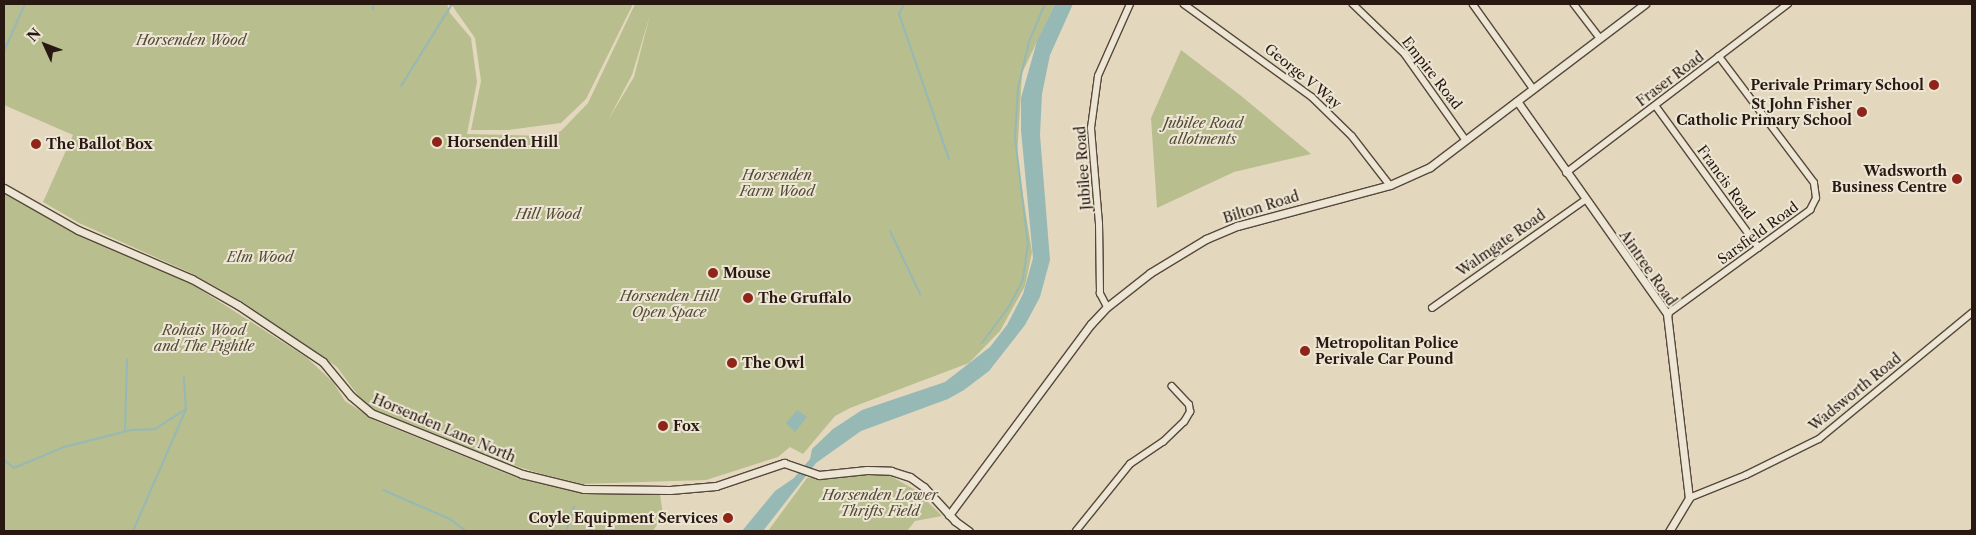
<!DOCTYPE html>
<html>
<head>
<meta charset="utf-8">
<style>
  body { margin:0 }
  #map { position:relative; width:1976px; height:535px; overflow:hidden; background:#e3d8bd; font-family:"Libre Caslon Text",serif }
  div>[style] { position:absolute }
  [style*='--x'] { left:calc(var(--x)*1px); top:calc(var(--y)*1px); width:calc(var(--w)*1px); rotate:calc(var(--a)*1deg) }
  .green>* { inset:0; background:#b8be8e }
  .water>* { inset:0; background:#96b9b6 }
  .stream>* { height:2px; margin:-1px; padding:0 1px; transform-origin:1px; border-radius:1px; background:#96b9b6 }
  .roads { filter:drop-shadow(1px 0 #57483c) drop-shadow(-1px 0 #57483c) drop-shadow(0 1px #57483c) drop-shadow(0 -1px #57483c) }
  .minor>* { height:5.5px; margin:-2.75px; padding:0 2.75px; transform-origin:2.75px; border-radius:2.75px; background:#ede6d4 }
  .tertiary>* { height:7px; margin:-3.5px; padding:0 3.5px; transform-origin:3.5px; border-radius:3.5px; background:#ede6d4 }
  .rail>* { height:2px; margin-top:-1px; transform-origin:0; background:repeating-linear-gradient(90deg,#281811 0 9px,transparent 0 18px) }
  .dots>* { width:14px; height:14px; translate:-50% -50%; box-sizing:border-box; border:2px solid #ede6d4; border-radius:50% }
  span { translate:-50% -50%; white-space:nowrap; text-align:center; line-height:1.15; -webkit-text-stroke:4px #ede6d4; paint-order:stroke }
  .park-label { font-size:14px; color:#534a36; font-style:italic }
  .street-label { font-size:14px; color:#281811 }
  .poi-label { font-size:14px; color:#281811; font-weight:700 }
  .right { translate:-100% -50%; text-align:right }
  .left { translate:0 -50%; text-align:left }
  .frame { position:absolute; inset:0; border:5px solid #281811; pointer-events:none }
  .north { position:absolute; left:20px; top:20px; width:50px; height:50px; -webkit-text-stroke:4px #ede6d4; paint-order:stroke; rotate:313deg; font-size:14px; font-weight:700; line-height:20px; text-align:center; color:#281811 }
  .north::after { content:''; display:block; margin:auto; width:18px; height:22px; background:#281811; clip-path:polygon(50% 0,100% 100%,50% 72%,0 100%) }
</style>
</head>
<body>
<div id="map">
  <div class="green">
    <i style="clip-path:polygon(evenodd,4px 4px,447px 4px,450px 13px,471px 38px,477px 82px,467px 134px,547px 136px,561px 131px,588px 103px,635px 4px,1055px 4px,1022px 73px,1017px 158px,1032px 252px,1025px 286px,1000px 331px,969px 363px,850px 408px,835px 416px,803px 454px,790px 447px,778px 457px,706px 480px,582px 484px,538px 473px,487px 457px,379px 414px,362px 401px,337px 367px,241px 301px,193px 274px,79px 223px,43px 202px,73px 135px,4px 105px,4px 4px,650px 15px,634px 77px,608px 120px,632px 75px,650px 15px)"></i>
    <i style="clip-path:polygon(451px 4px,633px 4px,586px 99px,561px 123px,508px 130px,471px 130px,481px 81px,475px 38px)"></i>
    <i style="clip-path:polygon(1181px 50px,1240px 95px,1311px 154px,1234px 172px,1157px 208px,1151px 118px)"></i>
    <i style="clip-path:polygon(4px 192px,110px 249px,190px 283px,306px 357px,333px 382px,345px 401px,376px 421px,520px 479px,572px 491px,660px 494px,663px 515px,653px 531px,4px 531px)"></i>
    <i style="clip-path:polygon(868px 473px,887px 474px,917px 491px,942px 516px,915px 521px,907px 531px,768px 531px,807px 478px)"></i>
  </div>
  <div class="water">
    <i style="clip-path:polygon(1055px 4px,1073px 4px,1050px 55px,1042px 94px,1040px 135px,1050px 260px,1040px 297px,1025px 325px,989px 371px,964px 390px,948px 399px,861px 431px,816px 463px,763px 531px,742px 531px,775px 491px,794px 478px,810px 459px,812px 449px,833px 429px,862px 410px,945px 382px,990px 347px,1007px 325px,1023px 294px,1033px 258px,1021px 130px,1021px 98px,1037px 41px)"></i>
    <i style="clip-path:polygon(797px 410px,807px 417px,795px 432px,786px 423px)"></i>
  </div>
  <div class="stream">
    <i style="--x:904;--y:4;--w:11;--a:117"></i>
    <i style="--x:899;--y:14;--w:153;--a:71"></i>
    <i style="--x:373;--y:6;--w:4;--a:90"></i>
    <i style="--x:4;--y:51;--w:51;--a:-65.9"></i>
    <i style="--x:401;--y:86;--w:97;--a:-58.1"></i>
    <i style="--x:890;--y:231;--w:70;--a:64.5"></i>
    <i style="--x:982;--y:343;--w:47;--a:-53.6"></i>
    <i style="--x:1010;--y:305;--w:29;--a:-63"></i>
    <i style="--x:1023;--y:279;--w:34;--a:-82"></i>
    <i style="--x:1028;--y:245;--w:109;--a:-96.9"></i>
    <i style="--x:1015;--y:137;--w:49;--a:-86.5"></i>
    <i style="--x:1018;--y:88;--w:47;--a:-76.6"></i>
    <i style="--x:1029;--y:42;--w:41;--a:-67.2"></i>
    <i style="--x:125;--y:431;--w:72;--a:-88.4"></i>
    <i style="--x:4;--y:460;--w:13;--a:39"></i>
    <i style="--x:14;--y:468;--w:54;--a:-22.8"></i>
    <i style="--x:64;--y:447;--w:69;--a:-14.2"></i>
    <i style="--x:131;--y:430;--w:24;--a:-2"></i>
    <i style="--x:155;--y:429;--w:37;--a:-33"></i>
    <i style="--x:383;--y:490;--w:73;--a:23.4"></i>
    <i style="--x:450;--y:519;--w:20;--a:37"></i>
    <i style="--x:133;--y:531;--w:133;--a:-66.5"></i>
    <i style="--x:186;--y:409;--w:32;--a:-94"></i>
    <i style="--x:566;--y:531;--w:26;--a:-72"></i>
  </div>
  <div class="roads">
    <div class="minor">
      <i style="--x:1184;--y:4;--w:158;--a:36"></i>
      <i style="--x:1312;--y:97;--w:56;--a:44.3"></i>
      <i style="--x:1352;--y:136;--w:62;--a:52.2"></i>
      <i style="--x:1353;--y:4;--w:72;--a:43.9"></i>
      <i style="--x:1405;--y:54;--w:105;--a:54.7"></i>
      <i style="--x:1473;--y:4;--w:103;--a:54.5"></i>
      <i style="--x:1574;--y:4;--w:43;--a:52.6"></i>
      <i style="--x:1656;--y:106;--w:175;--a:54"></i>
      <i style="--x:1566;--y:173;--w:279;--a:-37.3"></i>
      <i style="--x:1107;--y:307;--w:15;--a:-118"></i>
      <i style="--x:1100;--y:294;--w:70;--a:-90.8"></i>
      <i style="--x:1099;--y:224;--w:96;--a:-94.8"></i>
      <i style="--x:1091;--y:128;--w:52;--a:-82.3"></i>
      <i style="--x:1098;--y:76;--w:79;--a:-66"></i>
      <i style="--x:1432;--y:308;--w:187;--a:-35.2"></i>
      <i style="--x:1667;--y:314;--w:177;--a:-36"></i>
      <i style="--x:1810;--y:210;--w:13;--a:-63"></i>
      <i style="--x:1816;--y:198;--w:15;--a:-98"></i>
      <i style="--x:1814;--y:183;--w:158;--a:-127"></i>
      <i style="--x:1689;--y:498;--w:61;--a:-22"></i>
      <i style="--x:1746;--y:475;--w:81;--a:-26.3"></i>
      <i style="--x:1819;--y:439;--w:198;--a:-39.5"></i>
      <i style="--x:1076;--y:531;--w:86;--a:-51.1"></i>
      <i style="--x:1130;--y:464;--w:40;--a:-34"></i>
      <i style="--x:1163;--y:442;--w:29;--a:-44"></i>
      <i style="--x:1184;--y:422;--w:12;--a:-59"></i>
      <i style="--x:1190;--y:412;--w:7;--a:-98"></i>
      <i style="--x:1189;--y:405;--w:25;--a:-133"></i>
    </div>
    <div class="tertiary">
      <i style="--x:1517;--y:101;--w:261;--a:54.8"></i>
      <i style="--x:1667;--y:314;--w:185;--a:83.2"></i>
      <i style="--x:1689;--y:498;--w:39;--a:121"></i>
      <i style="--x:4;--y:188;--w:85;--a:29.6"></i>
      <i style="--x:78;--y:230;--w:124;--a:23.3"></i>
      <i style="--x:192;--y:279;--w:53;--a:29.5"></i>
      <i style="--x:238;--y:305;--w:102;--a:33.8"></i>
      <i style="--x:323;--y:362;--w:44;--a:50.5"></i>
      <i style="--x:351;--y:396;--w:26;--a:40"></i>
      <i style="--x:371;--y:413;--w:163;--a:22"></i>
      <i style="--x:522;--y:474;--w:64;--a:13.6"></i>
      <i style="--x:584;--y:489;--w:86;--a:0.7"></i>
      <i style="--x:670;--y:490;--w:46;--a:-5"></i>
      <i style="--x:716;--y:486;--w:72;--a:-18.7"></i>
      <i style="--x:784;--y:463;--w:37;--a:19"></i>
      <i style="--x:819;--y:475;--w:48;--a:-5.9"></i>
      <i style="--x:867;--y:470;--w:24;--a:2"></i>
      <i style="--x:891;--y:471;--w:20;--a:18"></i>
      <i style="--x:910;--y:477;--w:17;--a:36"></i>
      <i style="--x:924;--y:487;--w:46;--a:47.6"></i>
      <i style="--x:955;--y:521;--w:17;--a:36"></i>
      <i style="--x:949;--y:515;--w:238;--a:-53.4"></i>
      <i style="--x:1091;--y:324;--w:23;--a:-47"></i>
      <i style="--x:1107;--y:307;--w:55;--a:-38.3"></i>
      <i style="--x:1150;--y:273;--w:66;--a:-31.3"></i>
      <i style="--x:1206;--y:239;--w:34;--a:-23"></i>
      <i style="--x:1237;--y:226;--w:158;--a:-15"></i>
      <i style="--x:1390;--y:185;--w:44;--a:-24.2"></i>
      <i style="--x:1430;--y:167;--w:270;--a:-37.2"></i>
    </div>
  </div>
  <div class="rail">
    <i style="--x:1969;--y:531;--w:3;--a:-18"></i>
  </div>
  <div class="dots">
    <i style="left:1934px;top:85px;background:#8f2418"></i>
    <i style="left:1862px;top:112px;background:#8f2418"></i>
    <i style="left:437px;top:142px;background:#8f2418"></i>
    <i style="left:36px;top:144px;background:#8f2418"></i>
    <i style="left:1957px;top:179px;background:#8f2418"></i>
    <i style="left:713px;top:273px;background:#8f2418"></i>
    <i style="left:748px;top:298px;background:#8f2418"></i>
    <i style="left:1305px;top:351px;background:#8f2418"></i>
    <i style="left:732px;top:363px;background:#8f2418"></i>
    <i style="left:663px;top:426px;background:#8f2418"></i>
    <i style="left:728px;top:518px;background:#8f2418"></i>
  </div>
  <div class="park-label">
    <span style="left:191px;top:40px">Horsenden Wood</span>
    <span style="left:1203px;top:131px">Jubilee Road<br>allotments</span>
    <span style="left:777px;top:183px">Horsenden<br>Farm Wood</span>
    <span style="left:548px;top:214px">Hill Wood</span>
    <span style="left:260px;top:257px">Elm Wood</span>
    <span style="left:669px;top:304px">Horsenden Hill<br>Open Space</span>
    <span style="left:204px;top:338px">Rohais Wood<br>and The Pightle</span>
    <span style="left:880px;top:503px">Horsenden Lower<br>Thrifts Field</span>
  </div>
  <div class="street-label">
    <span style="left:1432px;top:73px;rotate:52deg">Empire Road</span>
    <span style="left:1303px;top:76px;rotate:39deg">George V Way</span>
    <span style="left:1670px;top:79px;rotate:-37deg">Fraser Road</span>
    <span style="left:1083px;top:168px;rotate:-94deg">Jubilee Road</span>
    <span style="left:1726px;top:182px;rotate:54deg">Francis Road</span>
    <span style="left:1261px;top:207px;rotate:-17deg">Bilton Road</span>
    <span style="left:1758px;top:233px;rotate:-36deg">Sarsfield Road</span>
    <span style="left:1501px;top:243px;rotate:-35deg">Walmgate Road</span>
    <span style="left:1648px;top:268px;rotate:55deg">Aintree Road</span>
    <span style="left:1855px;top:392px;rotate:-39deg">Wadsworth Road</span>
    <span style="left:444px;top:428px;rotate:23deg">Horsenden Lane North</span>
  </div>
  <div class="poi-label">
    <span class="right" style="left:1924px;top:85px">Perivale Primary School</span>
    <span class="right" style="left:1852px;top:112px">St John Fisher<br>Catholic Primary School</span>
    <span class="left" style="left:447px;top:142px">Horsenden Hill</span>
    <span class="left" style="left:46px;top:144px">The Ballot Box</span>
    <span class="right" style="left:1947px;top:179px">Wadsworth<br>Business Centre</span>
    <span class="left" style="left:723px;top:273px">Mouse</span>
    <span class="left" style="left:758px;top:298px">The Gruffalo</span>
    <span class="left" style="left:1315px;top:351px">Metropolitan Police<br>Perivale Car Pound</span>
    <span class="left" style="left:742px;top:363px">The Owl</span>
    <span class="left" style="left:673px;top:426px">Fox</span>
    <span class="right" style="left:718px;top:518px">Coyle Equipment Services</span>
  </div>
  <div class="frame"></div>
  <div class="north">N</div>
</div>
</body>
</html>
